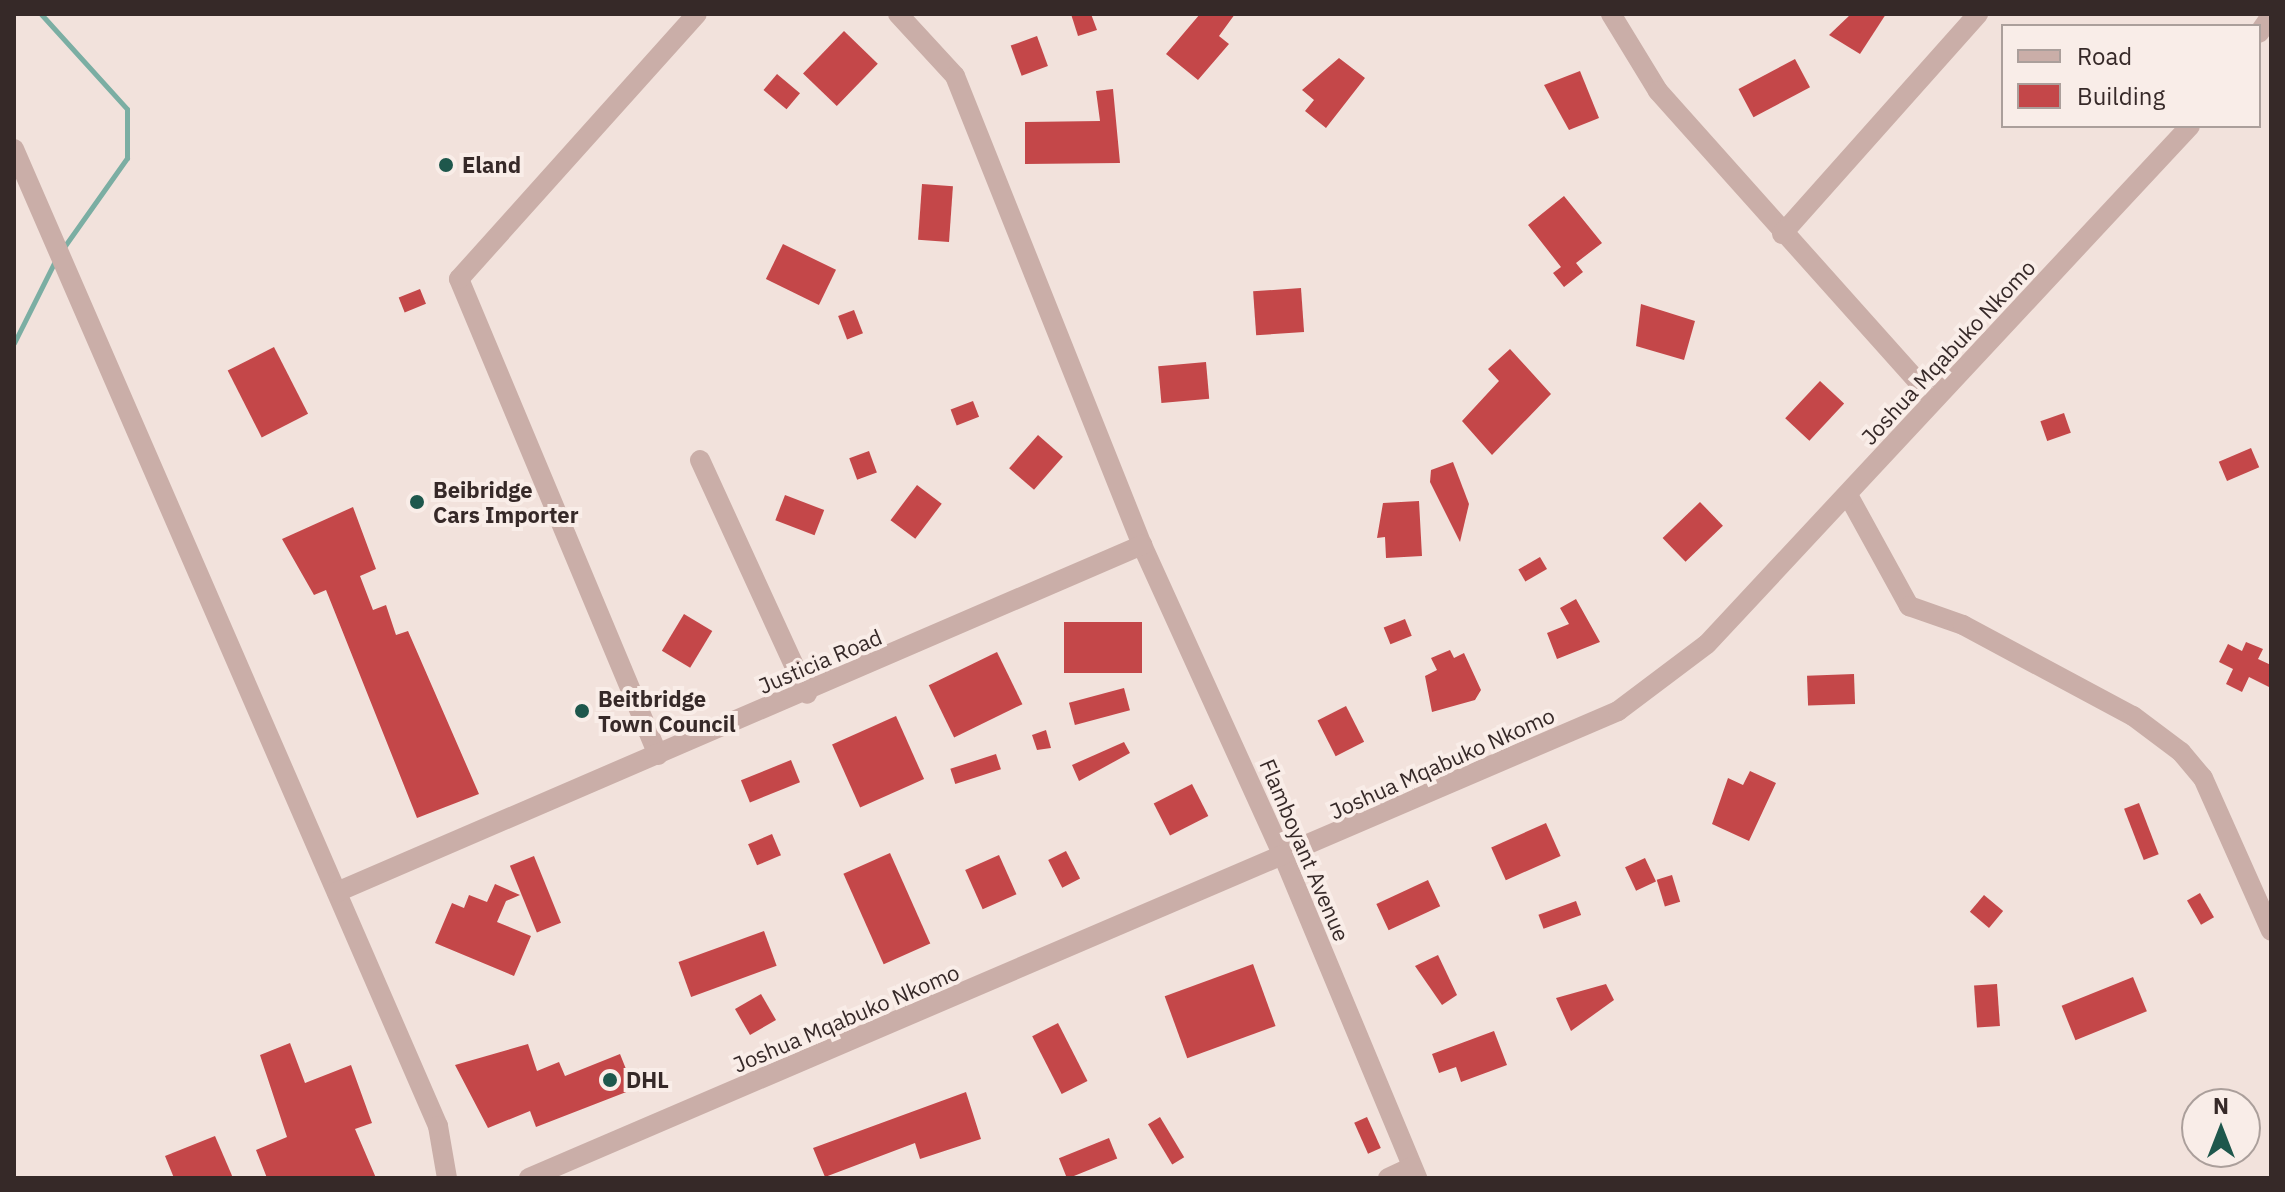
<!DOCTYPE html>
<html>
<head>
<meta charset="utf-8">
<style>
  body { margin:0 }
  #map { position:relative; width:2285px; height:1192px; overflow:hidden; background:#f2e2dc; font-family:"IBM Plex Sans",sans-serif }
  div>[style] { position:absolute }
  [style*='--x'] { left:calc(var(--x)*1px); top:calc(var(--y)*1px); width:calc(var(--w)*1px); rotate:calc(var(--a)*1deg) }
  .stream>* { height:5px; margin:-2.5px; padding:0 2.5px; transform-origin:2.5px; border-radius:2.5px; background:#7baea3 }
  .building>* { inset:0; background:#c44749; transform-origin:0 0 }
  .minor>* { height:20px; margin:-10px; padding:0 10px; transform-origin:10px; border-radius:10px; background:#caaea8 }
  .dots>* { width:22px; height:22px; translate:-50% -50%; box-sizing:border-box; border:4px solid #f9ede8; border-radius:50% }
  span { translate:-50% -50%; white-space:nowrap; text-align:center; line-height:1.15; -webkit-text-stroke:8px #f9ede8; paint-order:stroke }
  .poi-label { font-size:22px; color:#362928; font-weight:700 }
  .left { translate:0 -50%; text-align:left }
  .street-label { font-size:22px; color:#362928 }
  .frame { position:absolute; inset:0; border:16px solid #362928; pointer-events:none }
  .legend { position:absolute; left:2001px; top:24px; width:260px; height:104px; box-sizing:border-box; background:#f9ede8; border:2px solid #ab9f9b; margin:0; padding:10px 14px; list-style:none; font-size:24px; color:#362928 }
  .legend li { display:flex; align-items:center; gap:16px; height:40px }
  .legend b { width:40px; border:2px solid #ab9f9b }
  .north { position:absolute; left:2181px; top:1088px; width:80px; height:80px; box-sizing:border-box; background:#f9ede8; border:2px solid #ab9f9b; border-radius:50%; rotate:0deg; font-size:22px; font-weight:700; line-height:32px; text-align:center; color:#362928 }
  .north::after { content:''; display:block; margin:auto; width:28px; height:36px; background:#1e574c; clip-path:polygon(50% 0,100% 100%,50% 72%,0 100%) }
</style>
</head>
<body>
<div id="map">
  <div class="stream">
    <i style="--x:41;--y:14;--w:128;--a:47.8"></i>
    <i style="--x:127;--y:109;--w:49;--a:90"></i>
    <i style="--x:127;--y:158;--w:109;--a:125.3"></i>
    <i style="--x:14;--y:343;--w:94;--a:-63.4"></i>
  </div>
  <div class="building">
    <i style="clip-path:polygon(1071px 14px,1091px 14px,1097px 30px,1078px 36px)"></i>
    <i style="clip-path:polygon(1200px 14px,1235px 14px,1219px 36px,1229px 44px,1198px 80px,1166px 54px)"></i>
    <i style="clip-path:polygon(1851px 14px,1886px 14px,1860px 54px,1829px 35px)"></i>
    <i style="left:844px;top:31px;width:47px;height:59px;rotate:44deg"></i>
    <i style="left:1037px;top:36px;width:32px;height:28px;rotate:70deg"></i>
    <i style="clip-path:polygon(1339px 58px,1365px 78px,1326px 128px,1305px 111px,1314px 100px,1302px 90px)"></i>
    <i style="left:1795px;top:59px;width:32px;height:64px;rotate:62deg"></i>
    <i style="clip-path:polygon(1580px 71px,1599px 118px,1569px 130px,1544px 85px)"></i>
    <i style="left:777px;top:74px;width:30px;height:21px;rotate:40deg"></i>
    <i style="clip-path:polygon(1113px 89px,1120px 163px,1025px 164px,1025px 122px,1100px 121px,1096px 91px)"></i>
    <i style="left:922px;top:184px;width:31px;height:56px;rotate:4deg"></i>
    <i style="clip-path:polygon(1564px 196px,1602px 243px,1576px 263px,1583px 272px,1564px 287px,1553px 273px,1561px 267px,1528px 225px)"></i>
    <i style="left:783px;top:244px;width:59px;height:39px;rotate:26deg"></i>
    <i style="left:1301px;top:288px;width:44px;height:48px;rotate:86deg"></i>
    <i style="left:420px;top:289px;width:16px;height:23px;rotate:68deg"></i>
    <i style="clip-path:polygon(1641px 304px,1695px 321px,1684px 360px,1636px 346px)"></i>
    <i style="left:854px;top:310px;width:25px;height:17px;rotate:69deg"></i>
    <i style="left:274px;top:347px;width:75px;height:52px;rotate:63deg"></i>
    <i style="clip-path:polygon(1510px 349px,1551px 394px,1492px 455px,1462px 421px,1499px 381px,1488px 369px)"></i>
    <i style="left:1206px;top:362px;width:37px;height:48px;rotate:85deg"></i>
    <i style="left:1820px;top:381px;width:33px;height:51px;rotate:43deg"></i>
    <i style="left:973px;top:401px;width:17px;height:24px;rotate:69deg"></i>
    <i style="left:2064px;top:413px;width:21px;height:25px;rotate:71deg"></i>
    <i style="left:1038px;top:435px;width:33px;height:44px;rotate:41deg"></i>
    <i style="left:2251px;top:448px;width:21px;height:35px;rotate:67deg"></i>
    <i style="left:869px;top:451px;width:23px;height:21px;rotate:70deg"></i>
    <i style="clip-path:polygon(1453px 462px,1469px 504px,1460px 542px,1430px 482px,1431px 470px)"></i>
    <i style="left:917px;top:485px;width:31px;height:44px;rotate:37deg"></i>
    <i style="left:785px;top:495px;width:42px;height:27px;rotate:21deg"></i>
    <i style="clip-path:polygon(1419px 501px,1422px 556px,1386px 558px,1385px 537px,1377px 538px,1383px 503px)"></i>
    <i style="left:1700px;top:502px;width:33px;height:52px;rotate:46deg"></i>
    <i style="clip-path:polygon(353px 507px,376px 569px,360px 576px,373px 610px,386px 605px,396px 635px,408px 631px,479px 794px,417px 818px,326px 590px,314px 595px,282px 539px)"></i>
    <i style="left:1540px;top:557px;width:14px;height:25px;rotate:60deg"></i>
    <i style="clip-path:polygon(1576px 599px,1600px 642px,1557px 659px,1547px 633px,1569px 624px,1560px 608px)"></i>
    <i style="left:684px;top:614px;width:33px;height:43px;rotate:31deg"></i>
    <i style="left:1405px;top:619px;width:18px;height:23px;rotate:68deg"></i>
    <i style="left:1064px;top:622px;width:78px;height:51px"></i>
    <i style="clip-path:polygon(2246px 642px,2263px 649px,2258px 659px,2271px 665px,2271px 688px,2249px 677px,2242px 692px,2226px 684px,2233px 669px,2219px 662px,2228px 644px,2242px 651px)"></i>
    <i style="clip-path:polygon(1450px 650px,1454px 658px,1464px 653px,1481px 690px,1475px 700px,1432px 712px,1425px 676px,1437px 670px,1431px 658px)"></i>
    <i style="left:997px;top:652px;width:58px;height:76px;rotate:64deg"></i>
    <i style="left:1854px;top:674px;width:30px;height:47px;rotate:88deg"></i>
    <i style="left:1124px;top:688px;width:23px;height:57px;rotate:75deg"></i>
    <i style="left:1346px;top:706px;width:40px;height:32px;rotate:63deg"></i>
    <i style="left:896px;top:716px;width:69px;height:70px;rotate:66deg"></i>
    <i style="clip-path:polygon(1046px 730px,1051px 748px,1037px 750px,1032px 735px)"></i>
    <i style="clip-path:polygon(1124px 742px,1130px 753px,1079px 781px,1072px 765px)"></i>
    <i style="left:996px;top:754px;width:16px;height:48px;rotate:72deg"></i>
    <i style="left:791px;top:760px;width:24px;height:54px;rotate:68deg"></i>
    <i style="clip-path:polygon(1750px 771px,1776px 783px,1749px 841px,1712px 824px,1728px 778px,1743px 785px)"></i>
    <i style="left:1192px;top:784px;width:36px;height:43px;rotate:63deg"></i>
    <i style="left:2139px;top:803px;width:55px;height:16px;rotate:69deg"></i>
    <i style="left:1546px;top:823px;width:36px;height:60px;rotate:66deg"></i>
    <i style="left:772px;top:834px;width:23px;height:26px;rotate:67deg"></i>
    <i style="left:1066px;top:851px;width:31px;height:20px;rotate:63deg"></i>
    <i style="left:890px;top:853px;width:99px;height:51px;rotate:66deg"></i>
    <i style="left:999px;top:855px;width:43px;height:37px;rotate:66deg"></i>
    <i style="left:534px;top:856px;width:72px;height:26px;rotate:68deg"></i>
    <i style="left:1645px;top:858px;width:26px;height:22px;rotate:65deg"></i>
    <i style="left:1672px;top:875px;width:28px;height:16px;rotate:73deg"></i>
    <i style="left:1428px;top:880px;width:29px;height:57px;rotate:65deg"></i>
    <i style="clip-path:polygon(495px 884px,520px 895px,506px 901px,497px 922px,531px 936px,514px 976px,435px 943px,452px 903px,464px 908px,469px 895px,487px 902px)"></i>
    <i style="left:2200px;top:893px;width:28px;height:15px;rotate:60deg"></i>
    <i style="left:1984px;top:895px;width:25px;height:22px;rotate:40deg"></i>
    <i style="left:1576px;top:901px;width:15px;height:40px;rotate:70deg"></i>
    <i style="left:764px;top:931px;width:37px;height:91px;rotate:70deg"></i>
    <i style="clip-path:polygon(1438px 955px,1457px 995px,1442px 1005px,1415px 966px)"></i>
    <i style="left:1253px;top:964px;width:66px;height:94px;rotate:70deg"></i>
    <i style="left:2133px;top:977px;width:37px;height:77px;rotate:68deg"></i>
    <i style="clip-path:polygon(1606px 984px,1614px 1000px,1571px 1031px,1556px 998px)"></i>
    <i style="left:1997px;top:984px;width:42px;height:23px;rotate:86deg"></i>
    <i style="left:761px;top:994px;width:30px;height:30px;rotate:60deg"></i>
    <i style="left:1058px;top:1023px;width:65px;height:29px;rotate:63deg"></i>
    <i style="clip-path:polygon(1494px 1031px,1507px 1065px,1461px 1082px,1456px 1067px,1439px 1073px,1432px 1054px)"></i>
    <i style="clip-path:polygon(290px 1043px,305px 1083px,351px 1065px,372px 1123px,355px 1129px,376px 1178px,267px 1178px,256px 1150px,287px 1137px,260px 1055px)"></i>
    <i style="clip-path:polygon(528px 1044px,537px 1071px,559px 1062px,565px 1076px,620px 1054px,634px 1089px,536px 1127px,530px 1111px,488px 1128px,455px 1065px)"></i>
    <i style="clip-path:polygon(966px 1092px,981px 1139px,920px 1159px,915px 1143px,825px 1177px,813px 1148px)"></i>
    <i style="left:1160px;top:1117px;width:47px;height:14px;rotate:59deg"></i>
    <i style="left:1367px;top:1117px;width:34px;height:14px;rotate:66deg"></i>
    <i style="clip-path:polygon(215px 1136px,233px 1178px,174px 1178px,165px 1156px)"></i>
    <i style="left:1109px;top:1138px;width:22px;height:54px;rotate:68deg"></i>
  </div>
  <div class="minor">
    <i style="--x:898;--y:14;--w:84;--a:47.4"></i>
    <i style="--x:955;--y:76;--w:505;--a:68.26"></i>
    <i style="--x:1142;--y:545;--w:344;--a:65.6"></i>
    <i style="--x:1284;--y:858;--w:347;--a:67.4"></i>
    <i style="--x:1611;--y:14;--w:90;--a:58.6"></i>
    <i style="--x:1658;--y:91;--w:414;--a:48.2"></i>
    <i style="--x:2259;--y:33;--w:21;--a:-55"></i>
    <i style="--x:14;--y:149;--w:1065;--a:66.54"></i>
    <i style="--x:438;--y:1126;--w:53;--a:80.2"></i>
    <i style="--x:1782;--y:234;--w:295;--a:-48.3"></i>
    <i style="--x:700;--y:460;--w:257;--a:65.4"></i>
    <i style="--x:1848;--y:495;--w:127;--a:61.2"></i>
    <i style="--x:1909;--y:606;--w:57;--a:19.4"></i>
    <i style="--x:1963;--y:625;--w:193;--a:28.2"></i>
    <i style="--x:2133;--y:716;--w:60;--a:36.9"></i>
    <i style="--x:2181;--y:752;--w:34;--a:50"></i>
    <i style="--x:2203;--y:778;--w:167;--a:66"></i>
    <i style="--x:658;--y:755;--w:516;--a:-112.69"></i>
    <i style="--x:459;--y:279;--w:356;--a:-48.1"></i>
    <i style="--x:337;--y:892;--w:877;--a:-23.32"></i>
    <i style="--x:529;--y:1178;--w:1185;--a:-23.21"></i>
    <i style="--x:1618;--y:711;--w:111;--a:-37"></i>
    <i style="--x:1707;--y:644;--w:708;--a:-47"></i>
    <i style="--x:1388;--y:1178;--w:26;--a:-25"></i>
  </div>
  <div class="dots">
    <i style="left:446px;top:165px;background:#1e574c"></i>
    <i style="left:417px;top:502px;background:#1e574c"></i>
    <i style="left:582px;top:711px;background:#1e574c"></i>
    <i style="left:610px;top:1080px;background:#1e574c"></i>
  </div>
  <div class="poi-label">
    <span class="left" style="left:462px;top:165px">Eland</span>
    <span class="left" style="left:433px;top:502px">Beibridge<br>Cars Importer</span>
    <span class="left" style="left:598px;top:711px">Beitbridge<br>Town Council</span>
    <span class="left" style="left:626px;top:1080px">DHL</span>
  </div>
  <div class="street-label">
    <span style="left:1948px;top:352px;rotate:-47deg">Joshua Mqabuko Nkomo</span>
    <span style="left:820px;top:661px;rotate:-23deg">Justicia Road</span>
    <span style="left:1442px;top:763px;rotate:-24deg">Joshua Mqabuko Nkomo</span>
    <span style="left:1305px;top:850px;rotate:67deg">Flamboyant Avenue</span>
    <span style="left:846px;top:1018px;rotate:-23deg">Joshua Mqabuko Nkomo</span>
  </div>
  <div class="frame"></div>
  <ul class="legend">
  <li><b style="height:10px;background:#caaea8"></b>Road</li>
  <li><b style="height:22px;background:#c44749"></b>Building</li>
  </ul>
  <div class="north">N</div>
</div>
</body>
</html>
